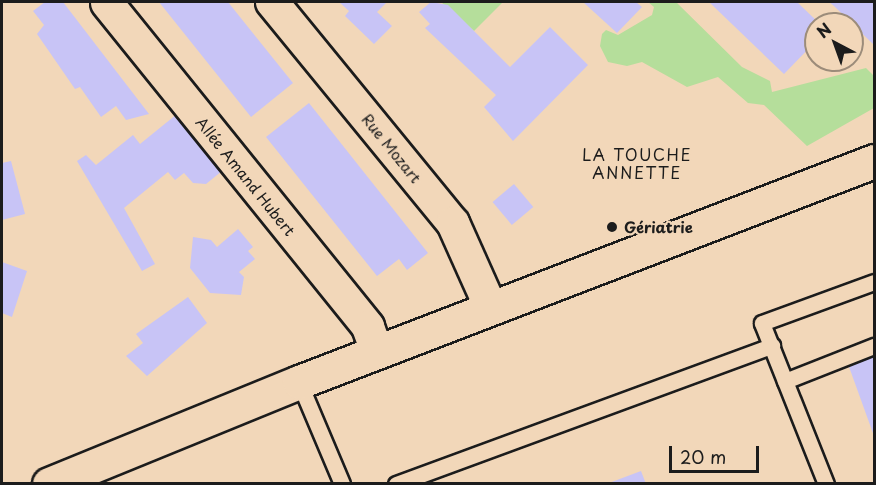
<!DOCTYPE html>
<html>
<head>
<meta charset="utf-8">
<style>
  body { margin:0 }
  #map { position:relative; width:876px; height:485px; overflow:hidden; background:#f2d7b9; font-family:"Playpen Sans",sans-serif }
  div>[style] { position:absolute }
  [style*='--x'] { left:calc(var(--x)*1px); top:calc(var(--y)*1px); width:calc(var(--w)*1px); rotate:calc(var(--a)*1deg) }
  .green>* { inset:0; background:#b5de9b }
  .building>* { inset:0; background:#c8c4f6; transform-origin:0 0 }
  .roads { filter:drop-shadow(2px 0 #1c1c1c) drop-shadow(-2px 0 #1c1c1c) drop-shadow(0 2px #1c1c1c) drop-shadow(0 -2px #1c1c1c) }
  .service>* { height:15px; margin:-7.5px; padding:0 7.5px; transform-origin:7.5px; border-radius:7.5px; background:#f2d7b9 }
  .minor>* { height:32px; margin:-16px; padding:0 16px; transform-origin:16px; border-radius:16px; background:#f2d7b9 }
  .tertiary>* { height:33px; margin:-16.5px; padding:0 16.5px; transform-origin:16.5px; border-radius:16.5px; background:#f2d7b9 }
  .dots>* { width:16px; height:16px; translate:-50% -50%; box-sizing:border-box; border:3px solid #f2d7b9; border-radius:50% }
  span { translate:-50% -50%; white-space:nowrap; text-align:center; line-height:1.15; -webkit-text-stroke:4.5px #f2d7b9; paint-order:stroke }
  .street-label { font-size:15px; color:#1c1c1c }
  .poi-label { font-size:15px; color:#1c1c1c; font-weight:700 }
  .left { translate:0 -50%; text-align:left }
  .neighbourhood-label { font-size:16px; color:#1c1c1c; letter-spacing:1.5px }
  .frame { position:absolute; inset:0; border:3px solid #1c1c1c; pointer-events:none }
  .north { position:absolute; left:804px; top:12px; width:60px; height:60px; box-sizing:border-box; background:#f2d7b9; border:2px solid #9c8c7a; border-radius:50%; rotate:319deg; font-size:16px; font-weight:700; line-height:24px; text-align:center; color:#1c1c1c }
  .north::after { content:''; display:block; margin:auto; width:21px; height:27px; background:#1c1c1c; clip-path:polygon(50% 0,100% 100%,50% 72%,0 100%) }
  .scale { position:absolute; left:669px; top:446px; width:90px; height:27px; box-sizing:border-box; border:3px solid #1c1c1c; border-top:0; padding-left:8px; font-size:18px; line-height:21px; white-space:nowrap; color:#1c1c1c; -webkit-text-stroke:4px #f2d7b9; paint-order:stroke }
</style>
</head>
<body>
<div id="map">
  <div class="green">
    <i style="clip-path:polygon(441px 2px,503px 2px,474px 31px)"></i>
    <i style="clip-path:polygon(648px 2px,676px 2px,742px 67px,770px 81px,772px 92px,866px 68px,874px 76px,874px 108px,807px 146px,764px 105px,748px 103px,718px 77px,687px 87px,642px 62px,627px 66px,608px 62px,600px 46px,602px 34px,606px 30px,618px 35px,652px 15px,654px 7px)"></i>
  </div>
  <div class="building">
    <i style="clip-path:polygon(45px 2px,63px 2px,149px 114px,126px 120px,116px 106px,101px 117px,80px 87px,75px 89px,37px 34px,44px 25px,33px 11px)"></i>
    <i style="clip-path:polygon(159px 2px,228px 2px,293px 83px,251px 117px)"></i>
    <i style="clip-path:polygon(339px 2px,387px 2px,377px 12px,392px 26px,374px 44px,345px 16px,349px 11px)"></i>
    <i style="clip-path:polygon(431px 2px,448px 5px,510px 67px,550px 27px,588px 65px,513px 141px,484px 107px,496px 95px,425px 28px,430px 24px,419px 12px)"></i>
    <i style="clip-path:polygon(583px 2px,636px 2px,642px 7px,617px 33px)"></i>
    <i style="clip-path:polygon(709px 2px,797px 2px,820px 24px,816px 24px,816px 41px,784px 74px)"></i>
    <i style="clip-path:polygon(829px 2px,874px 2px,874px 45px,834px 6px)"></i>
    <i style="clip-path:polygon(309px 103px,428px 253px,407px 270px,399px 259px,377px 276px,266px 137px)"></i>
    <i style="clip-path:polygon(177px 114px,222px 171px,206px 184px,193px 183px,184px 173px,175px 180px,168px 172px,124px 208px,155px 264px,142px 271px,77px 161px,86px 155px,96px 165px,133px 135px,140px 144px)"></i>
    <i style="clip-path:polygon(11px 161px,25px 214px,2px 220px,2px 163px)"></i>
    <i style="left:514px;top:184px;width:30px;height:28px;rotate:50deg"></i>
    <i style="clip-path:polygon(238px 229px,253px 247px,248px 251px,255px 259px,239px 272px,244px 277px,241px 295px,210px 293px,190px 268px,193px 237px,211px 240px,217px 247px)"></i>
    <i style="clip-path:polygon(2px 262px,27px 271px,12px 317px,2px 313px)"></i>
    <i style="clip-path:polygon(188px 297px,207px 323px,147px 376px,126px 356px,143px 343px,136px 334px)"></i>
    <i style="clip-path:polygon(874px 354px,874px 436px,848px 364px)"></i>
    <i style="clip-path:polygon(641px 471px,646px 484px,609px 484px,609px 483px)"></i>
  </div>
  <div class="roads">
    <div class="service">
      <i style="--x:785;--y:381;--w:96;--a:-21.5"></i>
      <i style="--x:299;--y:382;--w:111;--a:67.1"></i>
      <i style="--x:396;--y:484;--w:401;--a:-20.2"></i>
      <i style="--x:826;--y:484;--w:173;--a:-111.7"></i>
      <i style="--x:762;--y:323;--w:119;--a:-20.1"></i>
    </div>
    <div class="minor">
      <i style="--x:272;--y:2;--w:286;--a:50.7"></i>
      <i style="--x:453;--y:223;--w:93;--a:65.9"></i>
      <i style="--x:107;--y:3;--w:416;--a:51.1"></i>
      <i style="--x:368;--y:327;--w:27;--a:70"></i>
    </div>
    <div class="tertiary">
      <i style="--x:49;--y:484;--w:270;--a:-22.2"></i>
      <i style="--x:299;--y:382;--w:616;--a:-21.02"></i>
    </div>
  </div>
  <div class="dots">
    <i style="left:612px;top:227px;background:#1c1c1c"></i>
  </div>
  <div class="street-label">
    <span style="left:392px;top:148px;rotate:51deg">Rue Mozart</span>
    <span style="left:246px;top:176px;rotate:51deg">Allée Amand Hubert</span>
  </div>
  <div class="poi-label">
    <span class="left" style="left:624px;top:227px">Gériatrie</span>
  </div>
  <div class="neighbourhood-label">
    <span style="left:637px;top:163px">LA TOUCHE<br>ANNETTE</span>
  </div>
  <div class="frame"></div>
  <div class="north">N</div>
  <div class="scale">20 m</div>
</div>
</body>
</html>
